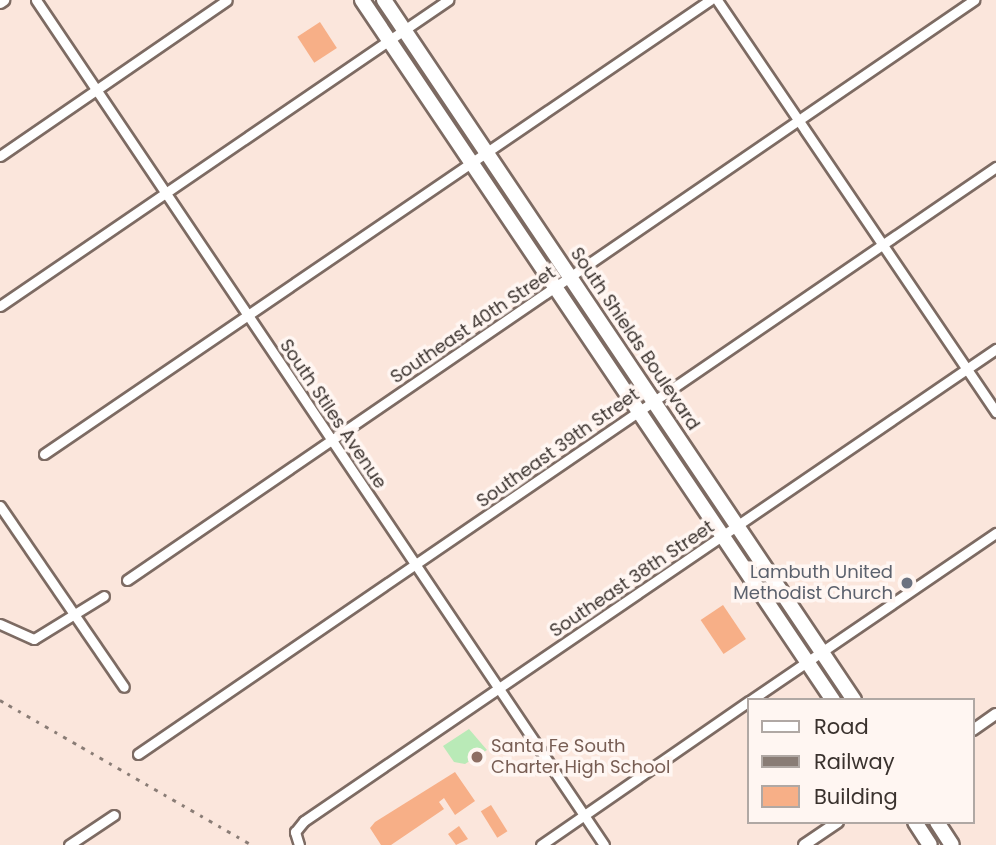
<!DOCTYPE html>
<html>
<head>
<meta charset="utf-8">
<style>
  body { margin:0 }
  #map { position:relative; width:996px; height:845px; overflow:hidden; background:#fbe6dc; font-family:Poppins,sans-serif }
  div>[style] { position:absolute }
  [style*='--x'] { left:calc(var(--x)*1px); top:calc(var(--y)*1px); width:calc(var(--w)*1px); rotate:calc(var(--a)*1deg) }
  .green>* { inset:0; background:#b9eab7 }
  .building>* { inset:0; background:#f7af87; transform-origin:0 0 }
  .roads { filter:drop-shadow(2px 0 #7d6b63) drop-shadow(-2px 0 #7d6b63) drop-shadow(0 2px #7d6b63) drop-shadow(0 -2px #7d6b63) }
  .minor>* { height:9px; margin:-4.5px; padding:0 4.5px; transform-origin:4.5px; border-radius:4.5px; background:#fff }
  .tertiary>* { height:10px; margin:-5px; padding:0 5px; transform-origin:5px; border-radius:5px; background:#fff }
  .secondary>* { height:12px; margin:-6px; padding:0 6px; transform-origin:6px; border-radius:6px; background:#fff }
  .primary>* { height:14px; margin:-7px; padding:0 7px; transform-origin:7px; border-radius:7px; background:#fff }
  .rail>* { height:2.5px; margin-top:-1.25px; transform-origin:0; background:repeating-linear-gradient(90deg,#897c75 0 3.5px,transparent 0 10.5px) }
  .dots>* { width:19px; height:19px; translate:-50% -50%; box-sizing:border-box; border:4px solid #fff6f2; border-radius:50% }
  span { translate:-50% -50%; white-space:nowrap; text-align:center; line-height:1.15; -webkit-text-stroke:7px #fff6f2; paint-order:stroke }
  .street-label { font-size:18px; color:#3a322e }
  .worship-label { font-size:18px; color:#5b616d }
  .right { translate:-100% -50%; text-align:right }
  .education-label { font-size:18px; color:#785e54 }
  .left { translate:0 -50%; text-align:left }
  .legend { position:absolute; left:747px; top:698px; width:228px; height:126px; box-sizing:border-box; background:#fff6f2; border:2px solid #b0a8a4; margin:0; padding:9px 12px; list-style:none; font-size:21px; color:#3a322e }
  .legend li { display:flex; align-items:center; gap:14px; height:35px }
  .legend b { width:35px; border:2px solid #b0a8a4 }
</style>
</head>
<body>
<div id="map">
  <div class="green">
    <i style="clip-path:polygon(469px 729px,487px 750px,465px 764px,454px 762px,443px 746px)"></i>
  </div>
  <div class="building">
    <i style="left:320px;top:22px;width:31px;height:27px;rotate:57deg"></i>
    <i style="left:723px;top:605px;width:41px;height:27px;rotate:56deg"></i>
    <i style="clip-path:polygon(455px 772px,475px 801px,455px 815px,444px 798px,439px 802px,444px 809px,391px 845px,381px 845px,370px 828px,375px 822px)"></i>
    <i style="left:491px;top:805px;width:31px;height:12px;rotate:58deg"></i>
    <i style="clip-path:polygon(459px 826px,468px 839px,456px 845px,448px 834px)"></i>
  </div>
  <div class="roads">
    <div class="minor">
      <i style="--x:36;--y:0;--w:1018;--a:56.09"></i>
      <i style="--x:717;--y:0;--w:498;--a:55.9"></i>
      <i style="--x:0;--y:156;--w:275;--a:-34.5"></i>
      <i style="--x:0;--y:306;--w:543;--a:-34.33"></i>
      <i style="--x:44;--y:454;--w:806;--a:-34.28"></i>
      <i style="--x:0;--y:506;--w:219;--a:55.6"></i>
      <i style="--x:127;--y:580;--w:1027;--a:-34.4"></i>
      <i style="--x:0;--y:624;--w:37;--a:24"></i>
      <i style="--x:34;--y:639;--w:82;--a:-31.6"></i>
      <i style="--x:751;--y:700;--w:297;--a:-34.3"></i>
      <i style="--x:138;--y:754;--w:1040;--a:-34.38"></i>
      <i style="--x:69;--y:845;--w:54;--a:-33.7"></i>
      <i style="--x:299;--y:845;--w:14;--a:-107"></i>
      <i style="--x:295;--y:832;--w:14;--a:-51"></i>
      <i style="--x:304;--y:821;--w:838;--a:-34.3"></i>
      <i style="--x:541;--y:845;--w:253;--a:-34.7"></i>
    </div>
    <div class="tertiary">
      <i style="--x:973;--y:730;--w:28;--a:-35"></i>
      <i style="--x:804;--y:845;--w:41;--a:-34.1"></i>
    </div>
    <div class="secondary">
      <i style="--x:0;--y:2;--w:4;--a:-34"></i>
    </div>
    <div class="primary">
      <i style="--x:362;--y:0;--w:844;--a:56.07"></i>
      <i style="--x:384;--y:0;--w:843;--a:56.12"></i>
      <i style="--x:915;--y:822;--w:27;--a:57"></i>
      <i style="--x:937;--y:822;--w:27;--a:57"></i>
    </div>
  </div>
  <div class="rail">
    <i style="--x:0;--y:700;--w:291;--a:29.9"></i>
  </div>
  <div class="dots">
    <i style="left:907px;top:583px;background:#6b7280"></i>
    <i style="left:477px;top:757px;background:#8d6e63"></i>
  </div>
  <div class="street-label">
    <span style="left:473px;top:325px;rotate:-34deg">Southeast 40th Street</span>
    <span style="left:635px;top:339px;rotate:56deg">South Shields Boulevard</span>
    <span style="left:333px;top:414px;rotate:56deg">South Stiles Avenue</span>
    <span style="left:558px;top:448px;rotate:-35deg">Southeast 39th Street</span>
    <span style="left:632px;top:579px;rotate:-34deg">Southeast 38th Street</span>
  </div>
  <div class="worship-label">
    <span class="right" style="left:893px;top:583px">Lambuth United<br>Methodist Church</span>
  </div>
  <div class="education-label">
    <span class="left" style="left:491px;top:757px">Santa Fe South<br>Charter High School</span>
  </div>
  <ul class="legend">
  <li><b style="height:9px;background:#fff"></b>Road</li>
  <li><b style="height:9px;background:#897c75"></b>Railway</li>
  <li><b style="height:19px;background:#f7af87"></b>Building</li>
  </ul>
</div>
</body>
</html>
